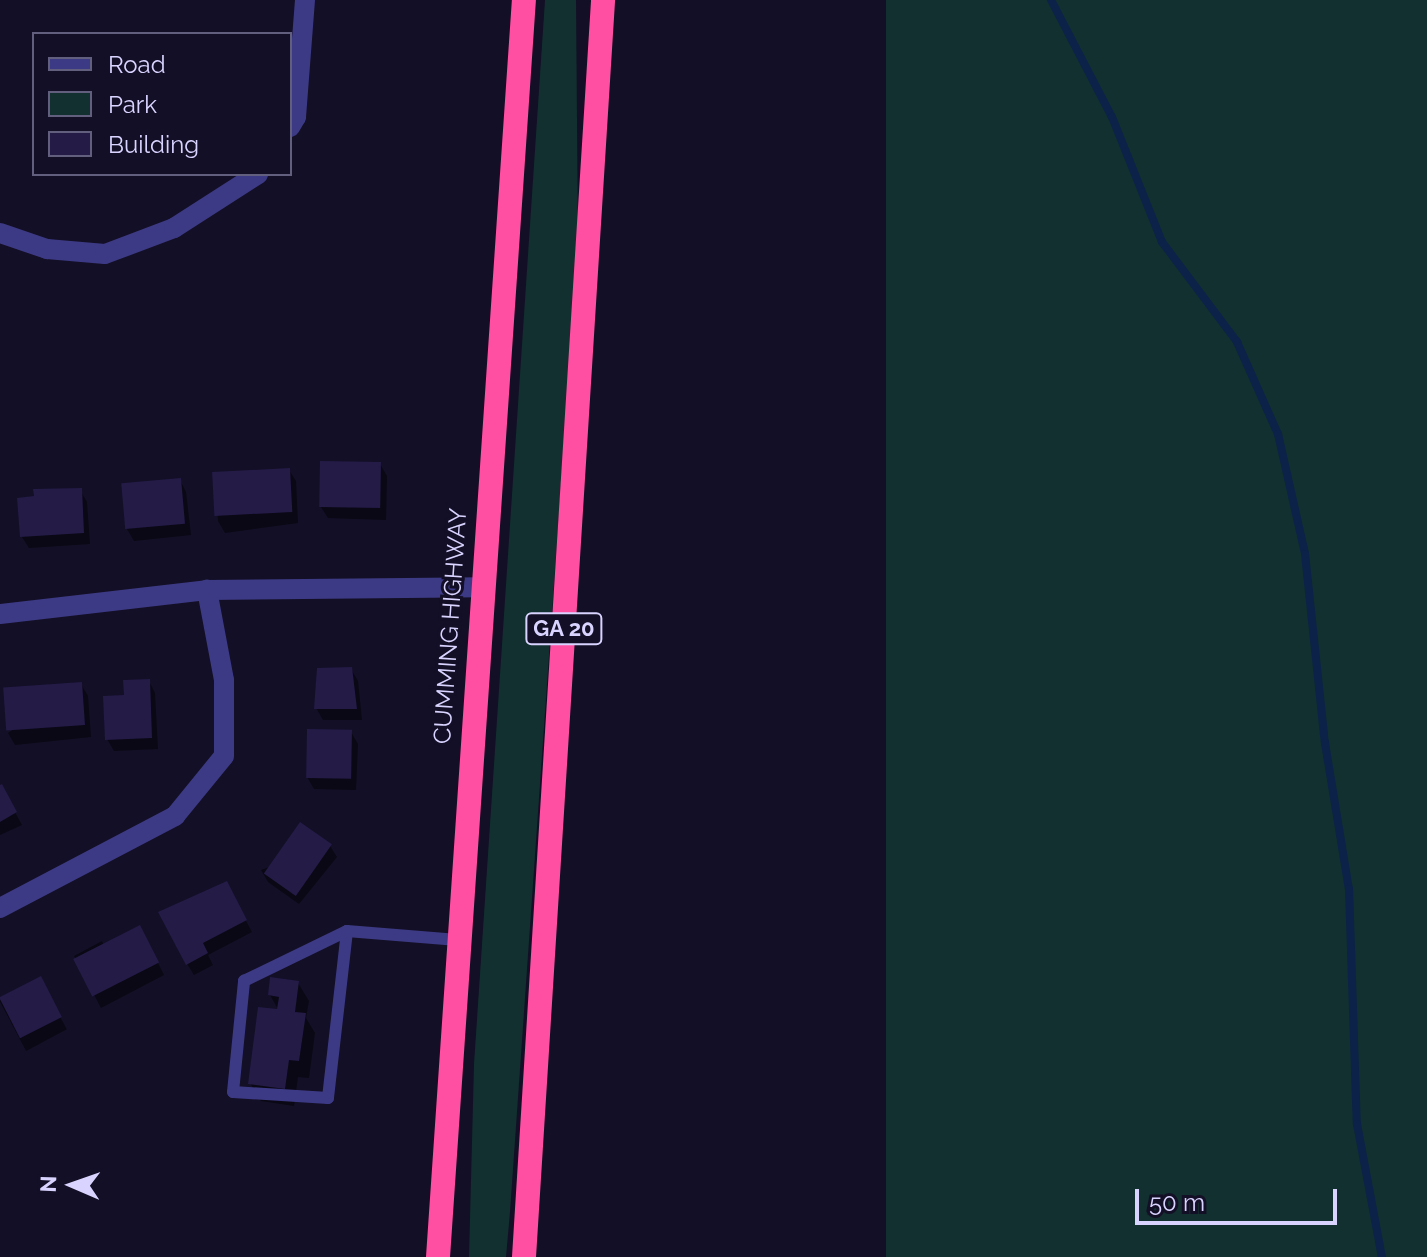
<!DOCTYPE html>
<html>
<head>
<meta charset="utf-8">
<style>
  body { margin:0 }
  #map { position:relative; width:1427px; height:1257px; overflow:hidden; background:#130f26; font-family:Raleway,sans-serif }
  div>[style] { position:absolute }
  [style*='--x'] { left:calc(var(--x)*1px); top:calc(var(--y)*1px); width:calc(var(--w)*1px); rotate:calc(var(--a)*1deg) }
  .green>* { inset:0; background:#12302f; transform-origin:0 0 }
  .shadow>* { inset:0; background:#0007; transform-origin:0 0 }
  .stream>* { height:8px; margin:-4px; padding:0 4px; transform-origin:4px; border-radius:4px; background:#0c2248 }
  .building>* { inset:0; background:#241b47; transform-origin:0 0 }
  .lane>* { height:12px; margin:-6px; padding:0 6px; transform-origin:6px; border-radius:6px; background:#3d3a85 }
  .street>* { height:20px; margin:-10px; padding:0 10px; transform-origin:10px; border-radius:10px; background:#3d3a85 }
  .highway>* { height:24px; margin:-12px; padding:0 12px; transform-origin:12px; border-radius:12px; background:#ff4fa3 }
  span { translate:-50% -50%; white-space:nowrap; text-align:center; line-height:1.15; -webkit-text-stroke:6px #130f26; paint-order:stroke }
  .shield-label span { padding:2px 6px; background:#130f26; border:2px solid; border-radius:6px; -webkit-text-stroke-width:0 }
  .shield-label { font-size:22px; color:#d9d4ff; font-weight:700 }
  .street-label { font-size:24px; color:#d9d4ff }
  .legend { position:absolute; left:32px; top:32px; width:260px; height:144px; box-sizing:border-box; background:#130f26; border:2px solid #625e7d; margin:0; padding:10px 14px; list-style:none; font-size:24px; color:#d9d4ff }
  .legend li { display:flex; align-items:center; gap:16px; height:40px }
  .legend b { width:40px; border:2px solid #625e7d }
  .north { position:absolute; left:32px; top:1145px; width:80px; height:80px; -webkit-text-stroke:6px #130f26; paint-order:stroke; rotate:272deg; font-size:22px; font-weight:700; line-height:32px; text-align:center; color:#d9d4ff }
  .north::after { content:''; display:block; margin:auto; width:28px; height:36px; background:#d9d4ff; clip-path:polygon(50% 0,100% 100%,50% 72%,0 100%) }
  .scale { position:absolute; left:1135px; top:1189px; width:202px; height:36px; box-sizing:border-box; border:4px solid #d9d4ff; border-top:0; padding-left:10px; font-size:24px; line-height:28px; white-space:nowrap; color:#d9d4ff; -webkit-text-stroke:6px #130f26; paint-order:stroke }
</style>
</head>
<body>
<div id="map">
  <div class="green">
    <i style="clip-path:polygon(545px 0,576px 0,578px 242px,510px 1212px,506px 1257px,469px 1257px,474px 1064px)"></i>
    <i style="left:886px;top:0;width:541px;height:1258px"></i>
  </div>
  <div class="shadow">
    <i style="clip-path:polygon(380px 464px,387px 476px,386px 520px,328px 518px,321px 507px)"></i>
    <i style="clip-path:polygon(289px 470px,296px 481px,298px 523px,225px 533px,218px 521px,215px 479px)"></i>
    <i style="clip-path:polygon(180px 480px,186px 492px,191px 535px,134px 541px,127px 529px)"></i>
    <i style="clip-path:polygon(80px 490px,87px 502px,90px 544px,29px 548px,22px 537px)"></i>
    <i style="clip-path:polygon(351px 669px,358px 681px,362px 720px,323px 720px,316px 708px)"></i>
    <i style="clip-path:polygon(149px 681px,155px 693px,158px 749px,114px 751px,107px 739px,126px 697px)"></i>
    <i style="clip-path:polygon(81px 684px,88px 696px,91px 737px,15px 745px,8px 733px)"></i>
    <i style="clip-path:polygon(351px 732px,358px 744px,356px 790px,314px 789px,307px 777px)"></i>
    <i style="clip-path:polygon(1px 787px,22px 825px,0 835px,0 788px)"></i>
    <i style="clip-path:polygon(330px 846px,337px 857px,299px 904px,268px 882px,261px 870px)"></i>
    <i style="clip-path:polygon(232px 895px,252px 932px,208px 955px,213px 965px,194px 975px,187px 964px)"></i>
    <i style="clip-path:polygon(146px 939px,164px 975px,101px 1008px,74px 956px,102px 941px,104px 946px)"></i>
    <i style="left:40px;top:979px;width:57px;height:46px;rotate:62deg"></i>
    <i style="clip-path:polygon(298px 983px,309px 1001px,306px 1018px,315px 1033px,309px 1078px,298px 1077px,294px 1106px,261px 1101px,250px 1083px,279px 1011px,270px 995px)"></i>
  </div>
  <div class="stream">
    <i style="--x:1051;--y:0;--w:132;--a:62.5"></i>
    <i style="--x:1112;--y:117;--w:135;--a:68.2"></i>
    <i style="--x:1162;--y:242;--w:125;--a:53.1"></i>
    <i style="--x:1237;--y:342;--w:101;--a:66"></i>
    <i style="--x:1278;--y:434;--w:123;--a:77.3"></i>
    <i style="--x:1305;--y:554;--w:190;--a:84"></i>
    <i style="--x:1325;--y:743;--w:148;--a:80.7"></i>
    <i style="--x:1349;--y:889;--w:235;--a:88.1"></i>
    <i style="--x:1357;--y:1124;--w:135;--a:79.4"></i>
  </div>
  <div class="building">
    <i style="left:320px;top:461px;width:61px;height:46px;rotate:1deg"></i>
    <i style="left:290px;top:468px;width:44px;height:78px;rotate:87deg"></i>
    <i style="left:181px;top:478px;width:46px;height:60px;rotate:85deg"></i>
    <i style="clip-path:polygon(82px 488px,84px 533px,20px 537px,17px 498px,34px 496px,33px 489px)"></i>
    <i style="clip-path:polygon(352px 667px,357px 709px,314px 709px,317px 668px)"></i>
    <i style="clip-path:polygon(150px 679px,152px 738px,105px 740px,103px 696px,124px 695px,123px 680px)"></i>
    <i style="left:82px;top:682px;width:43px;height:79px;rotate:86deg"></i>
    <i style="left:307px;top:729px;width:45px;height:49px;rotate:1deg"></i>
    <i style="clip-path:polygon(2px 784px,17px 812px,0 822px,0 785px)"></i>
    <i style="left:300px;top:822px;width:39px;height:63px;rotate:35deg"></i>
    <i style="clip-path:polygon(227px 881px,247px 920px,203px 943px,208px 953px,186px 965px,158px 912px)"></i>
    <i style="left:140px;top:925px;width:42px;height:75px;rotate:63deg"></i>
    <i style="left:41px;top:976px;width:46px;height:47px;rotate:63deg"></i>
    <i style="clip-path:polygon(270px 977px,299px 981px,295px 1012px,306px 1013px,299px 1061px,289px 1060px,285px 1089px,248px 1084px,258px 1007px,277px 1009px,279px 997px,268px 995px)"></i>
  </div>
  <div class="lane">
    <i style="--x:347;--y:931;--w:168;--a:96.5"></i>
    <i style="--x:328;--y:1098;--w:95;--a:-176.4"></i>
    <i style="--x:233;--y:1092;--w:112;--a:-84.3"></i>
    <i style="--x:244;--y:981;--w:114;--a:-25.9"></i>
    <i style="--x:347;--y:931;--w:111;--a:4.6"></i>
  </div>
  <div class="street">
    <i style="--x:290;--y:127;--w:12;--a:-59"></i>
    <i style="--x:296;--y:117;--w:117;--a:-85.6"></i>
    <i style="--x:0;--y:233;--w:50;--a:18.8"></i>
    <i style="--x:47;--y:249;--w:58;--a:4.9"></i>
    <i style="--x:105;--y:254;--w:74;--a:-20.6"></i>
    <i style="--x:174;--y:228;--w:100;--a:-32.7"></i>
    <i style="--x:0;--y:614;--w:208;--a:-6.6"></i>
    <i style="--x:207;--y:590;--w:274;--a:-0.6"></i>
    <i style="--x:0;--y:908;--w:198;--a:-27.7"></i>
    <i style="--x:175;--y:816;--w:77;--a:-50.8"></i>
    <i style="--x:224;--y:756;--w:76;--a:-90"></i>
    <i style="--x:224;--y:680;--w:92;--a:-100.7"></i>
  </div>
  <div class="highway">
    <i style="--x:438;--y:1257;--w:1260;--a:-86.09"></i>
    <i style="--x:524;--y:1257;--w:1259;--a:-86.4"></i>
  </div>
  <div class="shield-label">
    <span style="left:564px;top:629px">GA 20</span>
  </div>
  <div class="street-label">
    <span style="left:450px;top:626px;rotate:-86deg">CUMMING HIGHWAY</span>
  </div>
  <ul class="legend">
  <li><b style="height:10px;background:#3d3a85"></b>Road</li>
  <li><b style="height:22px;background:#12302f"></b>Park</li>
  <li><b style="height:22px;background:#241b47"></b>Building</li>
  </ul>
  <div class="north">N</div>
  <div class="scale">50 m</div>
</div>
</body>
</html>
